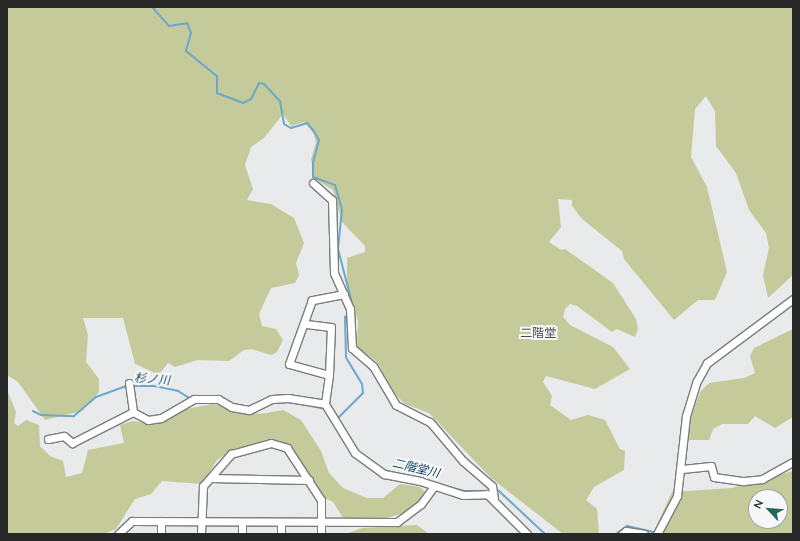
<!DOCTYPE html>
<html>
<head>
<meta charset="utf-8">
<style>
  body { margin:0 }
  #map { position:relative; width:800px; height:541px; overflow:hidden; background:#e8eaeb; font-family:Quicksand,"Noto Sans JP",sans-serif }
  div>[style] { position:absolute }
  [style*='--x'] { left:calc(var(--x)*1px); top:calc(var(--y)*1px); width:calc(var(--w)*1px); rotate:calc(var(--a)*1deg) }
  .green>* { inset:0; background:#c5ca9a }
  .stream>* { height:2px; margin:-1px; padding:0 1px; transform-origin:1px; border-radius:1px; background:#6aa9cb }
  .roads { filter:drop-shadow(1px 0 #7a7c7d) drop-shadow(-1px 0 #7a7c7d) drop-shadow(0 1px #7a7c7d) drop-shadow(0 -1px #7a7c7d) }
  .minor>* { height:7px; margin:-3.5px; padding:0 3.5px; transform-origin:3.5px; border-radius:3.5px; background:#fff }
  span { translate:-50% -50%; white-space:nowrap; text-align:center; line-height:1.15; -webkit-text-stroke:4px #f5f7f9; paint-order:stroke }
  .neighbourhood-label { font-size:12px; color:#484a4b }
  .water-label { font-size:12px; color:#033b53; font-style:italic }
  .frame { position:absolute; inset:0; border:8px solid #272828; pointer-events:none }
  .north { position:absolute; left:748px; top:489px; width:40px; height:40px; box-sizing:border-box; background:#f5f7f9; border:1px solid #a3a4a5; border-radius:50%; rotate:296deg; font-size:11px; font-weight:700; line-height:16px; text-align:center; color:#272828 }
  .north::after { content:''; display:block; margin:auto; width:14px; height:18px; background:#226758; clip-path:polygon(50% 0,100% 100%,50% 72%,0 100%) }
</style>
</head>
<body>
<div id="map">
  <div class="green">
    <i style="clip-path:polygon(7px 7px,793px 7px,793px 275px,768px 298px,763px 275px,769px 248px,766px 233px,749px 210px,736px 173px,716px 146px,715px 111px,706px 96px,695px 109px,691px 157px,707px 187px,727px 272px,715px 300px,698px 300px,674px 320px,624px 259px,622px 251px,582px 219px,572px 206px,572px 200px,558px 199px,561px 227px,549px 242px,561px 250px,565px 249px,613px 283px,636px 319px,638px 329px,635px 337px,617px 329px,612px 332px,577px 306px,570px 304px,565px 309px,563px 317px,570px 325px,613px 347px,630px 369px,595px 389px,546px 376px,543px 382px,552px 396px,550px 405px,571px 420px,588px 415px,605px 420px,620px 449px,625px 451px,624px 470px,594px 487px,586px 500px,597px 509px,599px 533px,563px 534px,491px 478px,429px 413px,405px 404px,395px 394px,377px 362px,357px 347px,358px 321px,347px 283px,347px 258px,365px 252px,365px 246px,342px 222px,333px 190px,315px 179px,311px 159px,316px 143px,314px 134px,304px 122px,291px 126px,283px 114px,264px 138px,251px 147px,245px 165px,253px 189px,247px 200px,271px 204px,294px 218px,304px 243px,296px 263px,299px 275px,295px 283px,271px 288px,259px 314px,262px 326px,276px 329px,283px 340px,277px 352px,271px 355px,252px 349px,244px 350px,229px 361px,198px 360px,175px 367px,168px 363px,160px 373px,155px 373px,135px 364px,123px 318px,83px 318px,88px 335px,86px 362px,99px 379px,99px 392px,82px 411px,45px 420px,18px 382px,7px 375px)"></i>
    <i style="clip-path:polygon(793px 329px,793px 417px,775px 428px,755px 416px,748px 424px,722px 424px,713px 429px,709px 440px,689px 440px,686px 431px,700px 392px,709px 383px,744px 378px,755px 373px,750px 356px,754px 348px)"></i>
    <i style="clip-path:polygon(7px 390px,16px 412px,14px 423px,18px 426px,26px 420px,39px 425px,40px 446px,50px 456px,63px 461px,66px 477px,82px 473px,88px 450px,124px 443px,120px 425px,133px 421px,152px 424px,186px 409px,213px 404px,260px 414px,283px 410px,301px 420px,321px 451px,329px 473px,343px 488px,367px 498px,383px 498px,400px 484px,420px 487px,426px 493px,405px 513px,383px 519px,343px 518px,333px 502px,323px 497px,289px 449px,260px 444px,236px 448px,217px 460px,202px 484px,162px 481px,151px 494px,135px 499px,116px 529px,104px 534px,7px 534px)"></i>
    <i style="clip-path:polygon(evenodd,793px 471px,793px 534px,665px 534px,657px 525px,672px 492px,732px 488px,793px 471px,756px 497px,780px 497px,780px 521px,756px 521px,756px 497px)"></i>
    <i style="clip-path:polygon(417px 525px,429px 534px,346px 534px,362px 528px)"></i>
  </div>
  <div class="stream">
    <i style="--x:152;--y:7;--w:25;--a:48"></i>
    <i style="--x:169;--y:26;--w:18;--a:-9"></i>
    <i style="--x:187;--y:23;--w:11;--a:68"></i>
    <i style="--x:191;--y:33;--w:19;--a:106"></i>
    <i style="--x:186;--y:51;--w:40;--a:39"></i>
    <i style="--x:217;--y:76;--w:17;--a:90"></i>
    <i style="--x:217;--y:93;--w:28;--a:21"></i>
    <i style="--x:243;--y:103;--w:9;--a:-27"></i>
    <i style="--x:251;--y:99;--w:18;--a:-63"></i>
    <i style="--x:259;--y:83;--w:5;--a:11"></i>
    <i style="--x:264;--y:84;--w:23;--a:47"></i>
    <i style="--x:280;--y:101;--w:23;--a:80"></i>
    <i style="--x:284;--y:124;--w:8;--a:30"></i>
    <i style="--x:291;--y:128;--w:17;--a:-17"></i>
    <i style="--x:307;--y:123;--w:9;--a:49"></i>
    <i style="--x:313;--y:130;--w:12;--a:59"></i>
    <i style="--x:319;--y:140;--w:23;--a:105"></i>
    <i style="--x:313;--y:162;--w:15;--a:90"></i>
    <i style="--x:313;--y:177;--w:23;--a:20"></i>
    <i style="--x:335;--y:185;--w:26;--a:74"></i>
    <i style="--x:342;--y:210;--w:39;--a:96"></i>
    <i style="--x:338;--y:249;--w:60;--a:75.5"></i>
    <i style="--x:220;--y:404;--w:30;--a:20"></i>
    <i style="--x:248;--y:414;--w:27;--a:-24"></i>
    <i style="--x:273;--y:403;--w:15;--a:-8"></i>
    <i style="--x:302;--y:404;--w:24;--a:12"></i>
    <i style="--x:332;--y:410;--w:16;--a:60"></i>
    <i style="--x:33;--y:411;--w:9;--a:27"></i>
    <i style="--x:41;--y:415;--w:33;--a:2"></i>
    <i style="--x:74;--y:416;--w:29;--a:-41"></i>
    <i style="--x:96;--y:397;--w:33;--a:-20"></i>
    <i style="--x:127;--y:386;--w:28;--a:0"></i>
    <i style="--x:155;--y:386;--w:24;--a:12"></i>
    <i style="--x:178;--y:391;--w:15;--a:32"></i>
    <i style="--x:339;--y:417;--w:34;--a:-45"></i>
    <i style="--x:363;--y:393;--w:9;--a:-96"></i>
    <i style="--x:362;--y:384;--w:31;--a:-121"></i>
    <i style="--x:346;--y:357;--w:40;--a:-91.4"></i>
    <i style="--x:345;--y:317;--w:4;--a:-27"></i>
    <i style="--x:383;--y:470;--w:85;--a:14.4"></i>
    <i style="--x:465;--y:491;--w:34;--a:0"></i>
    <i style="--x:499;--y:491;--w:63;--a:43.1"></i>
    <i style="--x:616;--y:534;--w:14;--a:-36"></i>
    <i style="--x:627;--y:526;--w:36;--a:13"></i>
  </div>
  <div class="roads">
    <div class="minor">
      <i style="--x:313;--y:183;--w:25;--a:42"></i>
      <i style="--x:332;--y:200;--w:73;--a:88.4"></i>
      <i style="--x:334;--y:273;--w:39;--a:66"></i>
      <i style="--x:350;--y:309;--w:39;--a:87"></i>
      <i style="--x:352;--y:348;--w:28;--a:41"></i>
      <i style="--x:373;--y:366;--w:45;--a:59.5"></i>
      <i style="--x:396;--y:405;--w:38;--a:27"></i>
      <i style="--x:430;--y:422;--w:51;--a:49.8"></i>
      <i style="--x:463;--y:461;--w:38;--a:41"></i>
      <i style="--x:492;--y:486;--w:12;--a:81"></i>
      <i style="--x:344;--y:294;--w:33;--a:169"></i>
      <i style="--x:312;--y:300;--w:68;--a:109.8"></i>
      <i style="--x:289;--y:364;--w:41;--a:15.4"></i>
      <i style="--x:329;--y:375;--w:29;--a:98"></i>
      <i style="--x:325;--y:404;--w:57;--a:58.5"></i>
      <i style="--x:355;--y:453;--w:36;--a:36"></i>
      <i style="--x:384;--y:474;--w:37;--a:11"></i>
      <i style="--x:420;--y:481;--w:45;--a:18"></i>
      <i style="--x:463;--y:495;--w:24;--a:-2"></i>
      <i style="--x:487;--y:494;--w:57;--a:45"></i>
      <i style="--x:306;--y:324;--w:25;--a:7"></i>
      <i style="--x:331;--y:327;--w:48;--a:92.4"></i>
      <i style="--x:129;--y:383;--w:29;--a:82"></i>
      <i style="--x:133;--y:412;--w:17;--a:28"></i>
      <i style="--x:148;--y:420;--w:13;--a:-9"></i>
      <i style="--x:161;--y:418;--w:38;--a:-30"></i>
      <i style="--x:194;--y:399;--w:24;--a:0"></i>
      <i style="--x:218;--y:399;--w:16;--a:30"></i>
      <i style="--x:232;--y:407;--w:17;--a:10"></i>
      <i style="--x:249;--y:410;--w:25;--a:-26"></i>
      <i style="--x:272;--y:399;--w:16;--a:-4"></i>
      <i style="--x:288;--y:398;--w:37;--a:9"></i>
      <i style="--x:48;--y:439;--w:16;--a:-11"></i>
      <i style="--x:64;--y:436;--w:11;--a:41"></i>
      <i style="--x:72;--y:443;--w:68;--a:-26.9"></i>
      <i style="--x:682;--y:469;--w:29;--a:-6"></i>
      <i style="--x:711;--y:466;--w:11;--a:75"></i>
      <i style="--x:714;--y:477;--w:30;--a:8"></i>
      <i style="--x:744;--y:481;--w:18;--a:-6"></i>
      <i style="--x:762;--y:479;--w:35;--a:-29"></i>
      <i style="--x:211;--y:478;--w:98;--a:1.2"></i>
      <i style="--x:118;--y:534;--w:19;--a:-43"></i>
      <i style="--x:132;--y:521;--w:265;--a:0.2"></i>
      <i style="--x:397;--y:522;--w:30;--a:-37"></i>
      <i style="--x:421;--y:504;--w:22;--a:-54"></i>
      <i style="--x:161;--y:534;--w:13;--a:-90"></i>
      <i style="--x:201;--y:534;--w:48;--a:-87.6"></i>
      <i style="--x:203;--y:486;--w:43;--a:-48.8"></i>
      <i style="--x:231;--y:454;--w:41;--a:-15.4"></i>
      <i style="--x:271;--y:443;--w:17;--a:17"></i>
      <i style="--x:287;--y:448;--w:62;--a:56.8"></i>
      <i style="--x:321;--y:500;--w:34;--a:90"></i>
      <i style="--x:242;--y:534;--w:12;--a:-90"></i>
      <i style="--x:281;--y:534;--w:11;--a:-90"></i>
      <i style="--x:622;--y:534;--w:5;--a:-37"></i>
      <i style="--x:626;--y:531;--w:18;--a:9"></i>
      <i style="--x:657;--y:534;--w:43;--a:-62.2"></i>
      <i style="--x:677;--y:496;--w:81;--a:-83.6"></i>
      <i style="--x:686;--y:416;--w:37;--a:-73"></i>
      <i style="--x:697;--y:381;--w:21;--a:-61"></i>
      <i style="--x:707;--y:363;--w:107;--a:-36.7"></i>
    </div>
  </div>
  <div class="neighbourhood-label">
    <span style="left:538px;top:333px">二階堂</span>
  </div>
  <div class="water-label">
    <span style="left:152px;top:379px;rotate:5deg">杉ノ川</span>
    <span style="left:416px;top:468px;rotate:13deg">二階堂川</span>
  </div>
  <div class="frame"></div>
  <div class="north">N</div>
</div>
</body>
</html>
